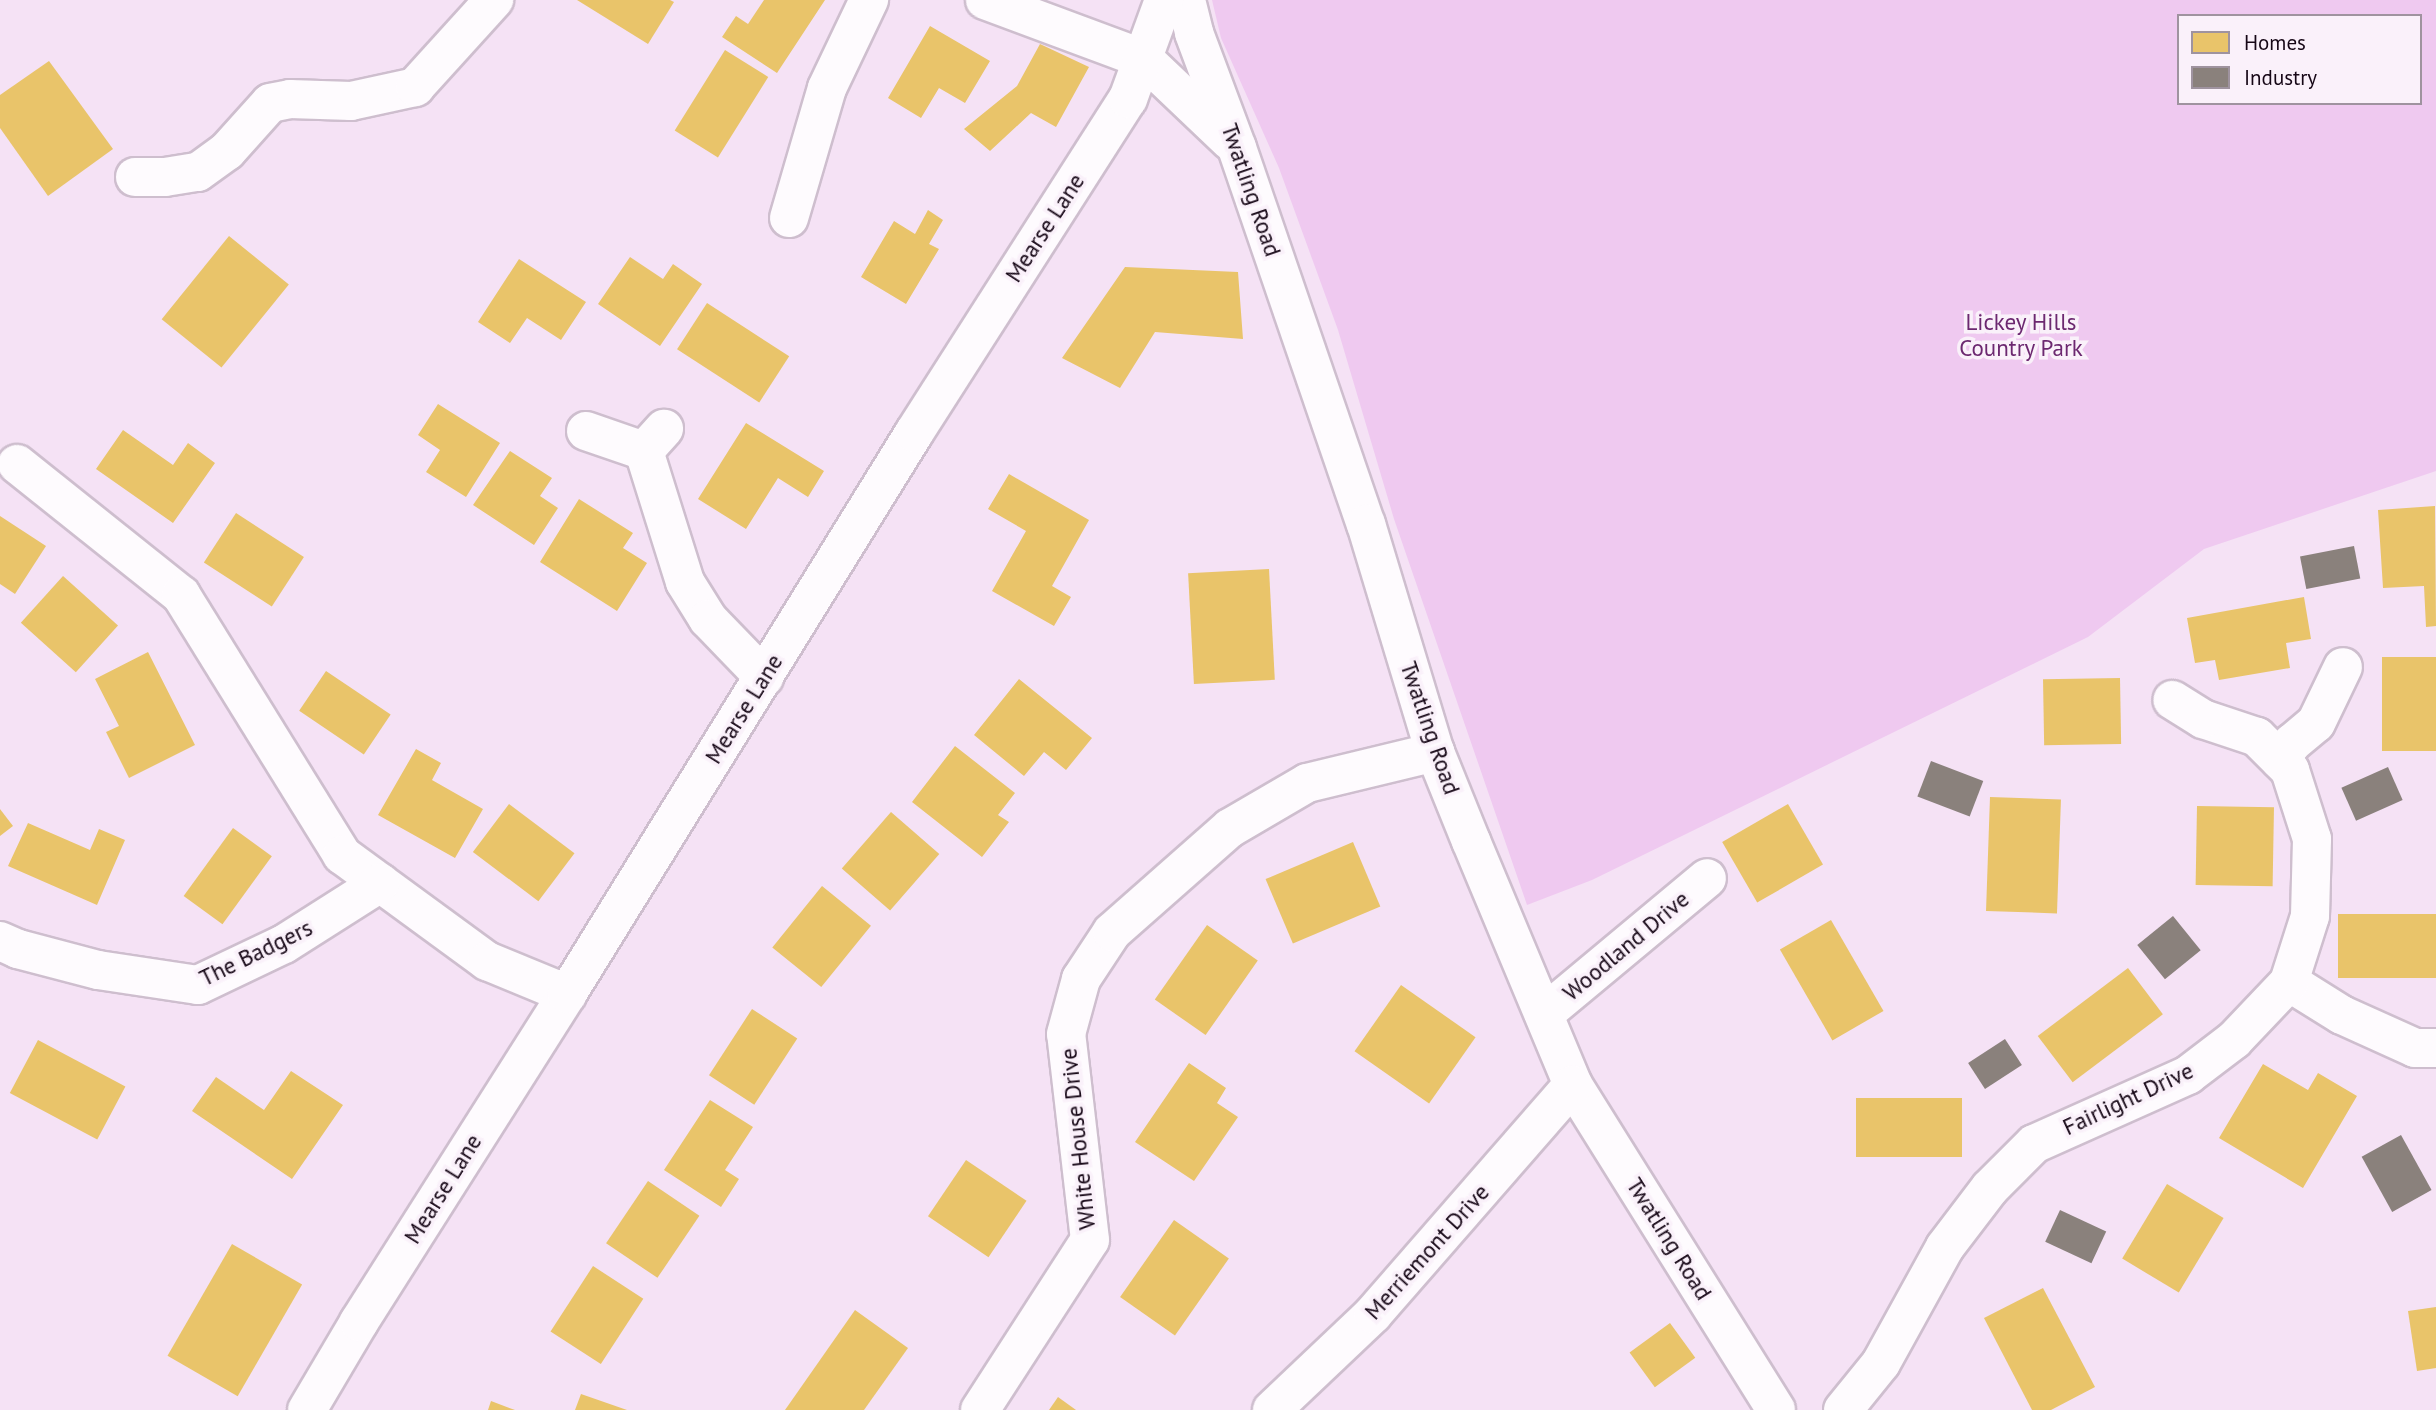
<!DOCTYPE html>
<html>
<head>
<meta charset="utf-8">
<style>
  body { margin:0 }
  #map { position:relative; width:2436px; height:1410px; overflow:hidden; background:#f5e2f5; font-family:"PT Sans",sans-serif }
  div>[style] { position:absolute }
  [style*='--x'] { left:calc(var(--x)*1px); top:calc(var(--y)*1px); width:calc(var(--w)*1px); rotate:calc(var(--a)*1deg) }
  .green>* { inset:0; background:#efc9f0 }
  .homes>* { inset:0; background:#e9c46a; transform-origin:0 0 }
  .industry>* { inset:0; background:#8a817c; transform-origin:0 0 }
  .roads { filter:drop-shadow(2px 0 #cebece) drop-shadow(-2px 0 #cebece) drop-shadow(0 2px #cebece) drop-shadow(0 -2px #cebece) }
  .minor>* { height:38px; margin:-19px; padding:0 19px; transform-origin:19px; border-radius:19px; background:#fefbfe }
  span { translate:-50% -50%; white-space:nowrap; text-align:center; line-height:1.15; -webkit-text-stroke:7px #faf1fa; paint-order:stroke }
  .street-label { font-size:23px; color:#160716 }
  .park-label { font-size:23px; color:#6c2870 }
  .legend { position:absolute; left:2177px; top:14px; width:245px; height:91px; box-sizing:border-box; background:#faf1fa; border:2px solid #9f939f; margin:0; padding:9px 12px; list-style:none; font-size:21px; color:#160716 }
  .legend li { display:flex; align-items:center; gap:14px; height:35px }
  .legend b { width:35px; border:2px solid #9f939f }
</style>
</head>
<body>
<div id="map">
  <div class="green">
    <i style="clip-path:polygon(evenodd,1212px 0,2436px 0,2436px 471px,2204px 549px,2088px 637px,1592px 880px,1527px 905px,1394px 519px,1338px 330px,1279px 168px,1221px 38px,1212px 0,2179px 16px,2420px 16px,2420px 103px,2179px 103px,2179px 16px)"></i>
  </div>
  <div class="homes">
    <i style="clip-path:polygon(577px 0,670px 0,674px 2px,648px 44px)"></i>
    <i style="clip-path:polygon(764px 0,825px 0,777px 73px,722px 37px,736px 16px,748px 24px)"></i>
    <i style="clip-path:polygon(930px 26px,990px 61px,965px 103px,939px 88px,921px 118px,888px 98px)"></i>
    <i style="clip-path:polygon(1040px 44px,1089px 67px,1056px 127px,1031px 113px,990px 151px,964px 129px,1017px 86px)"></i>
    <i style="left:725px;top:50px;width:51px;height:95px;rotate:32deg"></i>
    <i style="clip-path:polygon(49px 61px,113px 149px,48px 196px,0 128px,0 95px)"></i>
    <i style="clip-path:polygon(928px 210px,943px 220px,929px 244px,939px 249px,906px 304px,861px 277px,894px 221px,915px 234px)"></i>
    <i style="left:229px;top:236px;width:77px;height:107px;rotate:39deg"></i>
    <i style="clip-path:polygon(630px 257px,663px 279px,673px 264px,702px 284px,660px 346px,598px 304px)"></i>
    <i style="clip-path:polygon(519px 259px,586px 302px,561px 340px,527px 318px,510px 343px,478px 322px)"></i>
    <i style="clip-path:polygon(1125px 267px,1238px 272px,1243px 339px,1155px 332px,1120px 388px,1062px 358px)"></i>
    <i style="left:707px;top:303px;width:98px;height:55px;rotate:33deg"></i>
    <i style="clip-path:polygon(438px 404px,500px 443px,466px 497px,426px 472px,440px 450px,418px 435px)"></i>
    <i style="clip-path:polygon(746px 423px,824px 471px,808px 497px,778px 478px,746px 529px,698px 499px)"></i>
    <i style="clip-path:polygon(123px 430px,173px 465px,188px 443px,215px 463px,173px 523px,96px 469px)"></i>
    <i style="clip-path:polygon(510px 451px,552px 478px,540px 496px,558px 508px,534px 545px,473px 505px)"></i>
    <i style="clip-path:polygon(1009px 474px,1089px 520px,1052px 586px,1071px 597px,1054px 626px,992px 591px,1026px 531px,988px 509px)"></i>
    <i style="clip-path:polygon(579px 499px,633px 533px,623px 548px,647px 563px,617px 611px,540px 562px)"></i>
    <i style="clip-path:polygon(2435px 506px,2436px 626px,2426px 627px,2424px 586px,2383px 588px,2378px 510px)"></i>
    <i style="left:236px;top:513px;width:81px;height:59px;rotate:33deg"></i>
    <i style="clip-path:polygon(0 516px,46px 546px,15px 594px,0 584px)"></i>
    <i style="left:1269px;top:569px;width:111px;height:81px;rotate:87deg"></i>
    <i style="left:63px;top:576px;width:74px;height:63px;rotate:42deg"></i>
    <i style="clip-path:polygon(2304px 597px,2311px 639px,2286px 643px,2290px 668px,2219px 680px,2215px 660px,2195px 663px,2187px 618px)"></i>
    <i style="clip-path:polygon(148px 652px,195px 745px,129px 778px,106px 732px,119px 726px,95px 679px)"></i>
    <i style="left:2436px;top:657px;width:94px;height:54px;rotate:90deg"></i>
    <i style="left:326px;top:671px;width:78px;height:48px;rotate:34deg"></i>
    <i style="left:2120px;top:678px;width:66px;height:77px;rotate:89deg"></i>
    <i style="clip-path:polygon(1019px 679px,1092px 738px,1066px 770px,1044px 752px,1024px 776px,974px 735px)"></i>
    <i style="clip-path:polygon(955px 746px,1015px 793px,998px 815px,1009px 822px,982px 857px,912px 802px)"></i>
    <i style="clip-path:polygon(416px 749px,441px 763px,432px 780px,483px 809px,455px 858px,378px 815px)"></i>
    <i style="left:1990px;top:797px;width:71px;height:114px;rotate:2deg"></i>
    <i style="left:509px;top:804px;width:82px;height:60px;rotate:37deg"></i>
    <i style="left:1788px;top:804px;width:70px;height:76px;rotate:60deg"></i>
    <i style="left:2197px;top:806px;width:77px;height:79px;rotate:1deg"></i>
    <i style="clip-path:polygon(0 809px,13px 826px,0 836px)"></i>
    <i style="left:891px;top:812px;width:64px;height:75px;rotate:41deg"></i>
    <i style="clip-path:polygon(28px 823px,90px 850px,99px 829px,125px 840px,97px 905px,8px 866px)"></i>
    <i style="left:233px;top:828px;width:48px;height:84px;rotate:36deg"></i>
    <i style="left:1353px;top:842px;width:70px;height:95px;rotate:67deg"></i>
    <i style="left:822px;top:886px;width:63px;height:79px;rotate:39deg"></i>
    <i style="left:2338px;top:914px;width:98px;height:64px"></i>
    <i style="left:1831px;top:920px;width:105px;height:59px;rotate:60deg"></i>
    <i style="left:1207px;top:925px;width:62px;height:91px;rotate:35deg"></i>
    <i style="left:2128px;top:968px;width:58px;height:113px;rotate:53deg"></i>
    <i style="left:1401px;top:985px;width:91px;height:81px;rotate:35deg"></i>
    <i style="left:752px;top:1009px;width:54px;height:79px;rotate:33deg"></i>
    <i style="left:38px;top:1040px;width:99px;height:60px;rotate:28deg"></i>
    <i style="clip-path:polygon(1189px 1063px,1226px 1088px,1217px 1103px,1238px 1117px,1194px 1181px,1135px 1142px)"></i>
    <i style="clip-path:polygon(2263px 1064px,2308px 1090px,2318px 1073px,2357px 1096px,2303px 1188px,2219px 1138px)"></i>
    <i style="clip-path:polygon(291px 1071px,343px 1105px,292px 1179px,192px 1111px,216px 1077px,264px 1110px)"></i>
    <i style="left:1856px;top:1098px;width:106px;height:59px"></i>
    <i style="clip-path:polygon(710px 1100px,753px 1127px,725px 1170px,739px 1179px,721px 1207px,664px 1170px)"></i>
    <i style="left:966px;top:1160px;width:73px;height:68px;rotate:34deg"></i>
    <i style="left:648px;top:1181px;width:62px;height:75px;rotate:34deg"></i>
    <i style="left:2167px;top:1184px;width:66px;height:87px;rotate:31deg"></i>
    <i style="left:1174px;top:1220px;width:67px;height:94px;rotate:35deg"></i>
    <i style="left:232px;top:1244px;width:81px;height:129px;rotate:30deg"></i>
    <i style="left:593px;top:1266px;width:60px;height:78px;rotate:33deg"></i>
    <i style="clip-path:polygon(2043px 1288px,2095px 1387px,2051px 1410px,2032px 1410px,1984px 1318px)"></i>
    <i style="clip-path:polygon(2436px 1307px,2436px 1368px,2417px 1371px,2408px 1311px)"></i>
    <i style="clip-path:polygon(855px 1310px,908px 1348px,864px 1410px,785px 1410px)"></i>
    <i style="left:1670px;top:1323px;width:43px;height:50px;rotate:54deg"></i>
    <i style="clip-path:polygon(581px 1394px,627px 1410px,575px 1410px)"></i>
    <i style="clip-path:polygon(1058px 1397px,1076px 1410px,1049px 1410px)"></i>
    <i style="clip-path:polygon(491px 1401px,515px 1410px,488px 1410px)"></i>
  </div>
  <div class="industry">
    <i style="left:2354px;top:546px;width:33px;height:55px;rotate:79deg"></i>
    <i style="left:1931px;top:761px;width:56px;height:38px;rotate:21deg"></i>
    <i style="left:2388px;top:767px;width:36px;height:51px;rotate:66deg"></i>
    <i style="left:2173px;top:916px;width:44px;height:46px;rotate:51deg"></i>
    <i style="left:2005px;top:1039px;width:31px;height:44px;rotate:57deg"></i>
    <i style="left:2401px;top:1135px;width:63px;height:45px;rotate:61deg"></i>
    <i style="left:2060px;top:1210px;width:51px;height:35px;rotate:25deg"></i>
  </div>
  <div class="roads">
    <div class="minor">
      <i style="--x:985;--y:0;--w:170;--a:20.4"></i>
      <i style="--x:1144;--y:59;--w:119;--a:43.6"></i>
      <i style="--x:1186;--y:0;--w:34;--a:76"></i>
      <i style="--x:1194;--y:33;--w:123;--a:69.5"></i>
      <i style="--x:1237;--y:148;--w:398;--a:71.1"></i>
      <i style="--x:1366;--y:524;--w:238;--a:73.2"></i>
      <i style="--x:1435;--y:752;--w:96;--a:68"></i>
      <i style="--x:1471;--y:841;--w:264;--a:67.3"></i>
      <i style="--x:1573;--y:1085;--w:383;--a:58"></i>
      <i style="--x:135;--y:177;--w:30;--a:0"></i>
      <i style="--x:165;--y:177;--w:33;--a:-9"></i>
      <i style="--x:198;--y:172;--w:36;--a:-36"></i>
      <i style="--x:227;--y:151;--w:64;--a:-48.1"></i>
      <i style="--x:270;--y:103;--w:20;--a:-11"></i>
      <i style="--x:290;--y:99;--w:61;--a:1.9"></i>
      <i style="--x:351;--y:101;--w:66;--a:-12.3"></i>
      <i style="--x:415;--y:87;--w:118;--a:-47.8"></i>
      <i style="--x:789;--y:218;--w:135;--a:-73.7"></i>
      <i style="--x:827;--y:88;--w:98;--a:-64.5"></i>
      <i style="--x:586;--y:431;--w:61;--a:19"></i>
      <i style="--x:644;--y:451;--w:30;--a:-48"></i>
      <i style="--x:644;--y:451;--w:137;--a:72.6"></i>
      <i style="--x:685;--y:582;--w:44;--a:58.1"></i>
      <i style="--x:708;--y:619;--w:81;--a:46"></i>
      <i style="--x:17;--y:464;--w:210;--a:38.6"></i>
      <i style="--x:181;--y:595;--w:306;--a:58.2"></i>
      <i style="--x:342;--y:855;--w:180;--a:36.2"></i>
      <i style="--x:487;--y:961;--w:87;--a:22.4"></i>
      <i style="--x:2280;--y:760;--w:21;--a:-55"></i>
      <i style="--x:2292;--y:743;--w:31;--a:-40"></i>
      <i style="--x:2316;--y:723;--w:62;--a:-64.3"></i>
      <i style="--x:0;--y:941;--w:20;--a:24"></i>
      <i style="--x:18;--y:949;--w:83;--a:14.7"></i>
      <i style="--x:98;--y:970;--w:101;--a:8.5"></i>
      <i style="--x:198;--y:985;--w:95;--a:-25.5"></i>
      <i style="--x:284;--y:944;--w:114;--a:-32.4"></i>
      <i style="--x:2289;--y:982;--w:62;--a:31.9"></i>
      <i style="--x:2342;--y:1015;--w:80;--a:24.3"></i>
      <i style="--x:2415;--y:1048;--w:21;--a:0"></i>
      <i style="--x:1544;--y:1014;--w:212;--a:-39.8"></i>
      <i style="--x:307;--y:1410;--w:102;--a:-59.4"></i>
      <i style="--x:359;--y:1322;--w:388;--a:-57.6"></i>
      <i style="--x:567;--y:994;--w:660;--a:-58.26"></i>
      <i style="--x:914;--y:433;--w:397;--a:-57.4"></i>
      <i style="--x:1128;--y:99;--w:105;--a:-70"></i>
      <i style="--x:980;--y:1410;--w:202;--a:-57.1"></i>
      <i style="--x:1090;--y:1240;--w:207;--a:-96.6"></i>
      <i style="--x:1066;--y:1034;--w:57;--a:-74.7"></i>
      <i style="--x:1081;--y:979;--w:56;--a:-56.6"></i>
      <i style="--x:1112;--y:932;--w:157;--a:-41.4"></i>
      <i style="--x:1230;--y:828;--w:89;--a:-30.3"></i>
      <i style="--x:1307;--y:783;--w:132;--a:-13.6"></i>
      <i style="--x:1272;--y:1410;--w:139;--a:-43.5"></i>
      <i style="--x:1373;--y:1314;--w:304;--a:-48.9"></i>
      <i style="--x:1843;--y:1410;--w:60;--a:-51"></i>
      <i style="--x:1881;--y:1363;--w:132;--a:-61.1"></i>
      <i style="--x:1945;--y:1247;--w:74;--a:-52.7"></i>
      <i style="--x:1990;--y:1188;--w:62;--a:-45"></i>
      <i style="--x:2034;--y:1144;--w:169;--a:-24.1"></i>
      <i style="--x:2188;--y:1075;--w:58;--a:-37.3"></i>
      <i style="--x:2234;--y:1040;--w:80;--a:-46.5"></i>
      <i style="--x:2289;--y:982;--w:69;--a:-72.3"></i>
      <i style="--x:2310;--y:916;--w:77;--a:-88.5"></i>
      <i style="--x:2312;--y:839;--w:72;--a:-107.7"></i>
      <i style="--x:2290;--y:770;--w:47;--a:-135"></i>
      <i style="--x:2257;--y:737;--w:57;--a:-161.6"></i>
      <i style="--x:2203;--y:719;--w:36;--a:-148"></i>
    </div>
  </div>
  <div class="street-label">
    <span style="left:1251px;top:190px;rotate:71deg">Twatling Road</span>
    <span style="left:1045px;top:228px;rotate:-57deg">Mearse Lane</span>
    <span style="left:744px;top:709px;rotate:-58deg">Mearse Lane</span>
    <span style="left:1430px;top:728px;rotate:71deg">Twatling Road</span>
    <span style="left:1626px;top:946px;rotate:-40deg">Woodland Drive</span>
    <span style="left:256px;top:953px;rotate:-26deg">The Badgers</span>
    <span style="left:2128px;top:1099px;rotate:-25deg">Fairlight Drive</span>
    <span style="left:1078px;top:1139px;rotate:-96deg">White House Drive</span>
    <span style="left:443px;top:1189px;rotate:-58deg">Mearse Lane</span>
    <span style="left:1669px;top:1239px;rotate:58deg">Twatling Road</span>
    <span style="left:1427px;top:1252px;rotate:-48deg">Merriemont Drive</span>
  </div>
  <div class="park-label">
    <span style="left:2021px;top:335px">Lickey Hills<br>Country Park</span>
  </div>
  <ul class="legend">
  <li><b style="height:19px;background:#e9c46a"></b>Homes</li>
  <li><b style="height:19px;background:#8a817c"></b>Industry</li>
  </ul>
</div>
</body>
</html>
